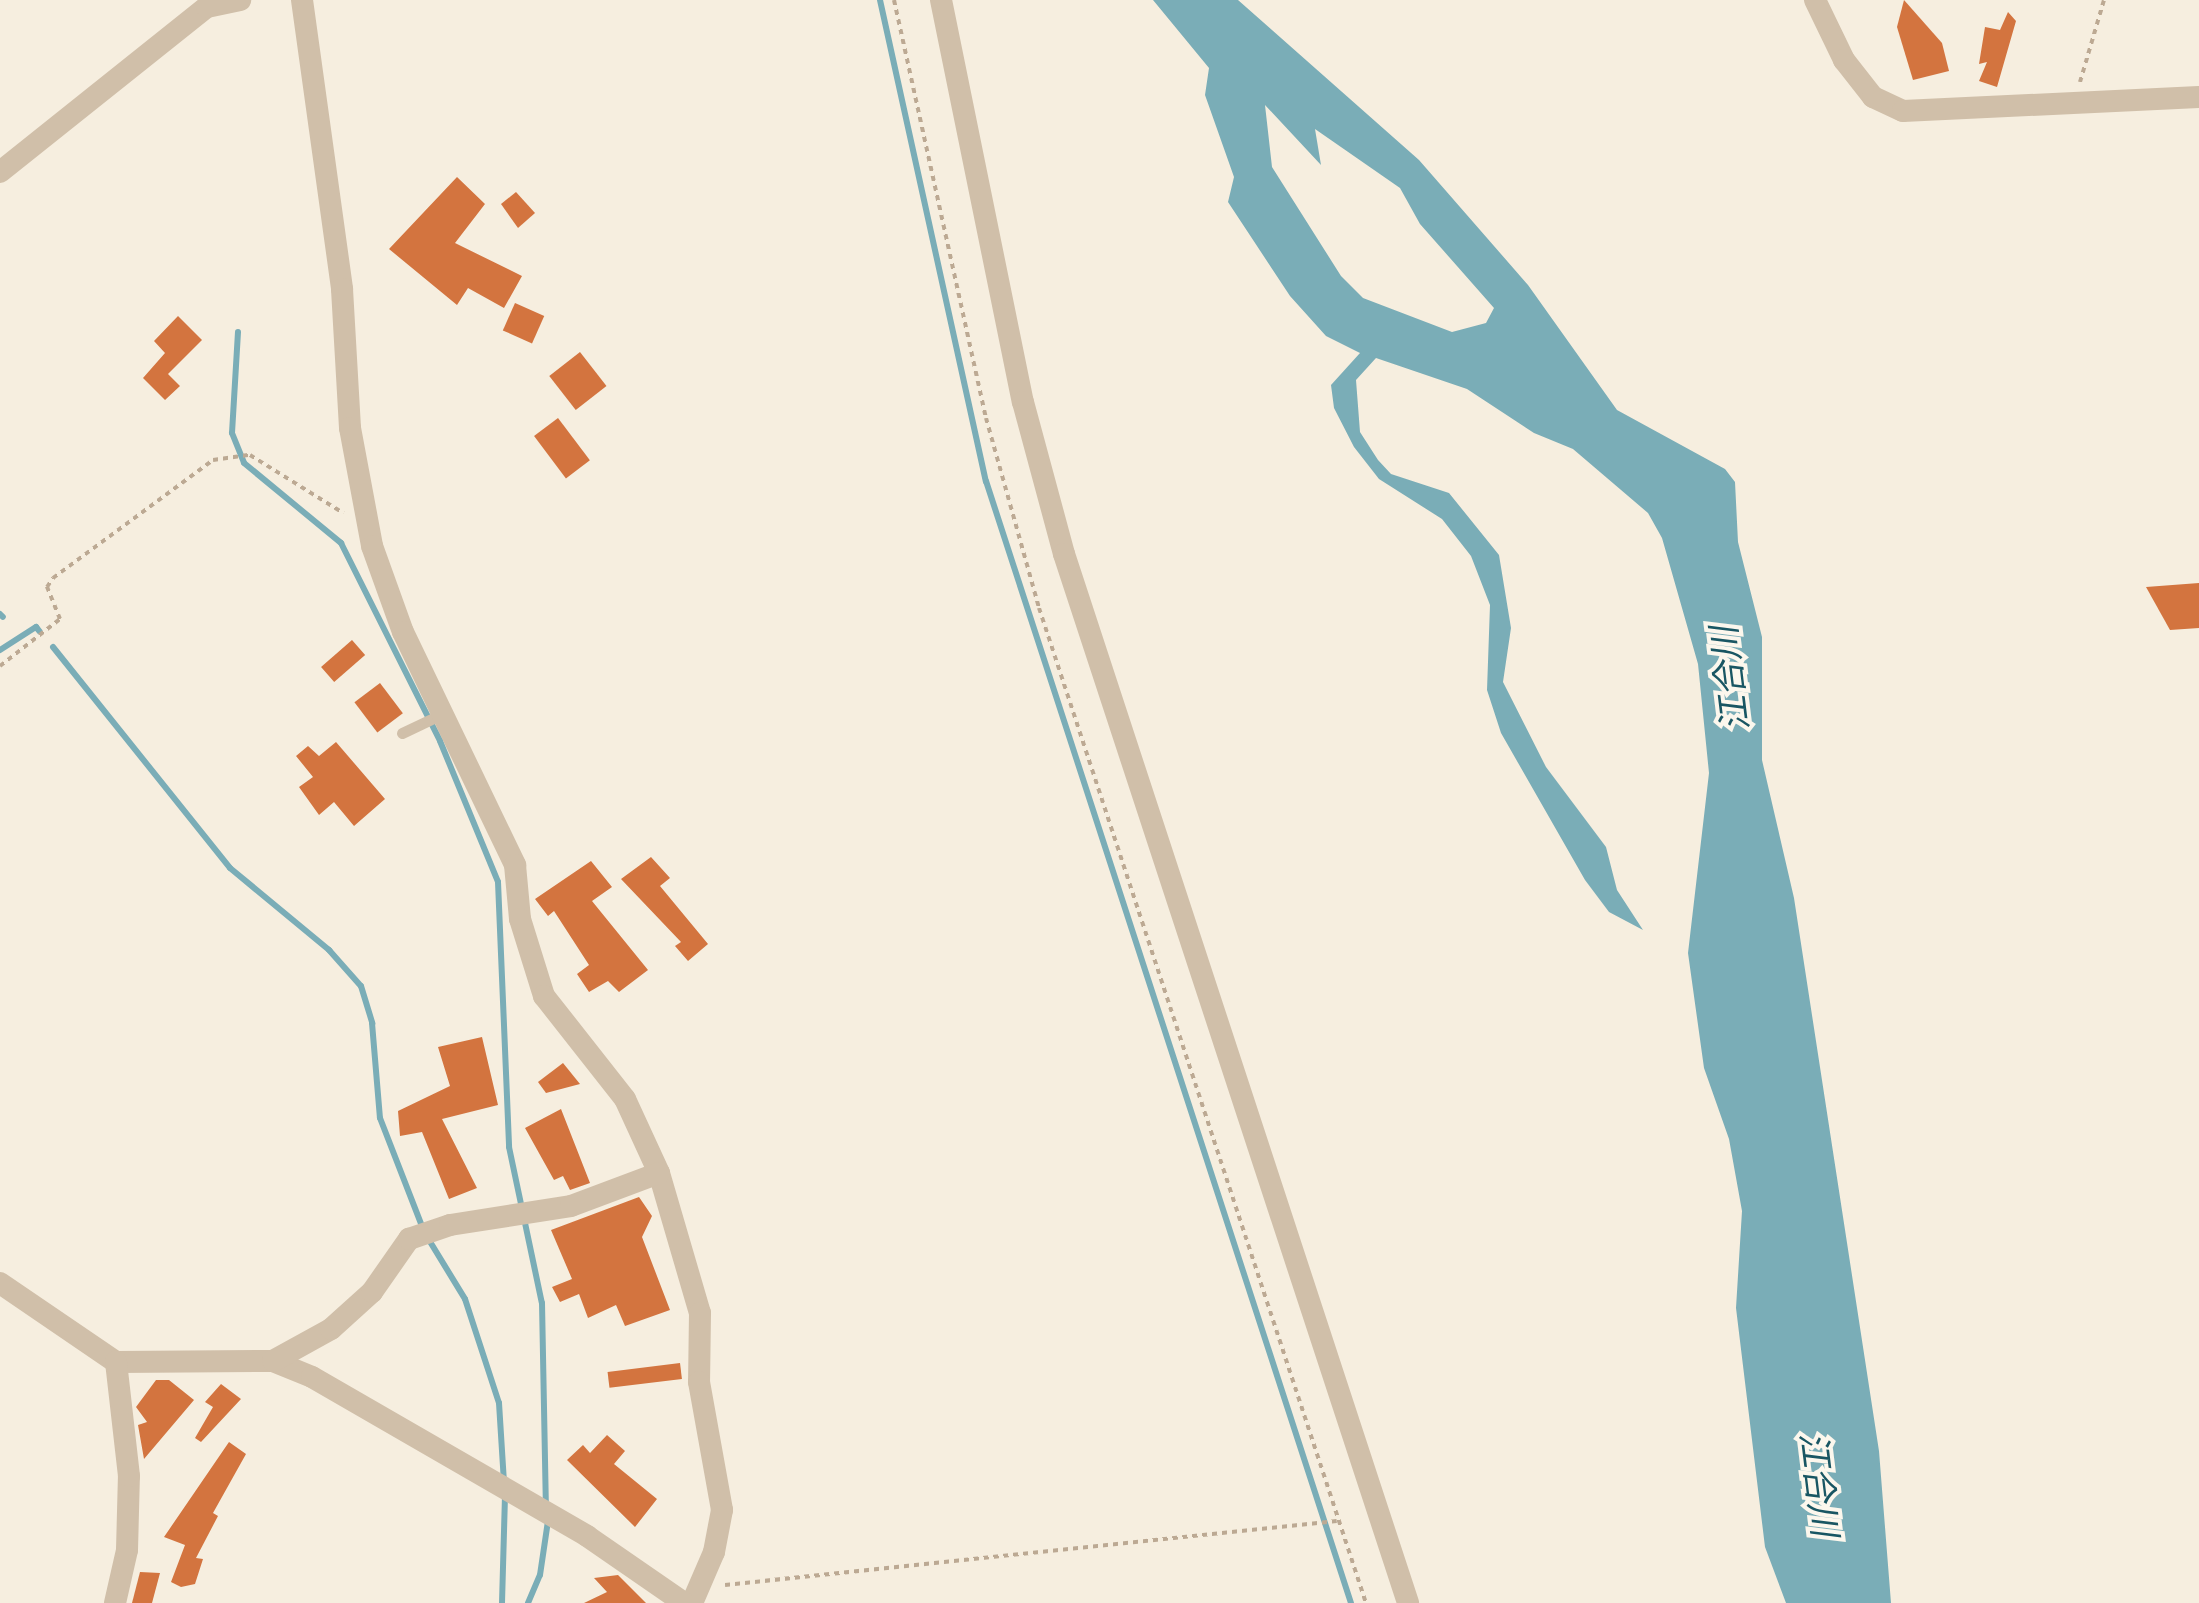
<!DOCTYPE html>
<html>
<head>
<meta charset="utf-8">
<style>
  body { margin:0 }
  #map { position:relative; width:2199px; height:1603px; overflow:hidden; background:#f6eedf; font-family:Ubuntu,"Noto Sans JP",sans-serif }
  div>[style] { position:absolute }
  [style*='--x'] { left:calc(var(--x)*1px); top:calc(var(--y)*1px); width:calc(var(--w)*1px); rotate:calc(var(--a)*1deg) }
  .water>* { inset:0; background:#7aadb7 }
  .stream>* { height:6px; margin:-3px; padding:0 3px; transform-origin:3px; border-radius:3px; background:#7aadb7 }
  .building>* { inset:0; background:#d3743f; transform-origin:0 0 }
  .path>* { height:4px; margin-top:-2px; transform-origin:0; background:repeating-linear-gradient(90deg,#bca993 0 5px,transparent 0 10px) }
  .lane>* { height:11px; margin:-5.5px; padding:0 5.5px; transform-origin:5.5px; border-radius:5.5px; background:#d0bfa9 }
  .street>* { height:22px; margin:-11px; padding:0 11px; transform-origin:11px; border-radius:11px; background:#d0bfa9 }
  span { translate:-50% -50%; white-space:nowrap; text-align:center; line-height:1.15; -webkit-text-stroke:8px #fcf7ed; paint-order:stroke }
  .water-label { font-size:35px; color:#195663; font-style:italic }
</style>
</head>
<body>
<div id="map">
  <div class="water">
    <i style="clip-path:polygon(evenodd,1153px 0,1238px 0,1419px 160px,1528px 285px,1617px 410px,1725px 469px,1735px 482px,1738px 542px,1762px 637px,1762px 760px,1794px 898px,1879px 1451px,1891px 1603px,1786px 1603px,1765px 1547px,1736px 1308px,1742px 1211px,1729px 1139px,1704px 1068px,1688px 953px,1709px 773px,1698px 664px,1662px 538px,1648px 513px,1573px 449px,1534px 433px,1467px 389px,1376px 358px,1356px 380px,1360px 432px,1378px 460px,1391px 474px,1449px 493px,1499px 555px,1511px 628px,1503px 682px,1546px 767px,1606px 847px,1617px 890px,1643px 930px,1609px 912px,1585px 880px,1501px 733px,1487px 690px,1490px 605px,1471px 556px,1442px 519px,1379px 479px,1354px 447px,1334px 408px,1331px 385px,1360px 353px,1326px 336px,1290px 296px,1228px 202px,1234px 177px,1205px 95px,1209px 68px,1153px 0,1265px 105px,1321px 165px,1315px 129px,1400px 188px,1420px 224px,1494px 308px,1486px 323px,1452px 332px,1363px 298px,1341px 276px,1272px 167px,1265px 105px)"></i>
  </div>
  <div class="stream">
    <i style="--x:880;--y:0;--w:493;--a:77.6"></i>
    <i style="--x:986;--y:481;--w:1180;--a:71.98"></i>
    <i style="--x:238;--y:332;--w:101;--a:93.4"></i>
    <i style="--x:232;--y:433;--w:32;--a:68"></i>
    <i style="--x:244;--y:463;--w:126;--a:39.5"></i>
    <i style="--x:341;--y:543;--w:221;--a:63.4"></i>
    <i style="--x:440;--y:741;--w:152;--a:67.6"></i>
    <i style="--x:498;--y:882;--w:265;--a:87.6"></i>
    <i style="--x:509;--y:1147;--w:159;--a:78.1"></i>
    <i style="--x:542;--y:1303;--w:200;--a:88.9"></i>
    <i style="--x:0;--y:614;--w:4;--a:45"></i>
    <i style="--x:53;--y:647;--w:283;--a:51.3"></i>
    <i style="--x:230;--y:868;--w:129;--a:39.6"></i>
    <i style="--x:329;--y:950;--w:48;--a:48.4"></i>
    <i style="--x:361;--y:986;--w:39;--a:73"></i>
    <i style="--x:372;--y:1023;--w:95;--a:85.2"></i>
    <i style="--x:380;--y:1118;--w:119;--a:68.8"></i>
    <i style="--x:0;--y:650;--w:43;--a:-32.6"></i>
    <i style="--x:36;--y:627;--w:6;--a:51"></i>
    <i style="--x:429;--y:1240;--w:69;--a:58.6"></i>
    <i style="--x:465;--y:1299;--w:109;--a:71.9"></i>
    <i style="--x:499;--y:1403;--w:79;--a:86.4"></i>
    <i style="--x:502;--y:1603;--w:109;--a:-88.4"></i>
    <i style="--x:528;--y:1603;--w:30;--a:-67"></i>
    <i style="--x:540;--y:1575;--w:55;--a:-81.6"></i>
  </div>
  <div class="building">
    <i style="clip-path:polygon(1904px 0,1942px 43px,1949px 71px,1913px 80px,1897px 27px)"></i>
    <i style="clip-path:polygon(2008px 12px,2016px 21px,1997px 87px,1979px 81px,1987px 62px,1979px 64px,1985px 27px,2000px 30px)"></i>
    <i style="clip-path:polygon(457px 177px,485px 204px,455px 243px,522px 276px,504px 308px,468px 288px,457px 305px,389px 249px)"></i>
    <i style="clip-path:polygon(516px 192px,535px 213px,518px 228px,501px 204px)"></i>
    <i style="left:515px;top:303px;width:32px;height:30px;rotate:24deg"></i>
    <i style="clip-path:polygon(178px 316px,202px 340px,168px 374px,180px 386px,165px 400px,143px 378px,165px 353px,154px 341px)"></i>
    <i style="left:580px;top:352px;width:43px;height:39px;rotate:52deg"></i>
    <i style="left:558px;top:418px;width:53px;height:30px;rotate:53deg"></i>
    <i style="clip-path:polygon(2199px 583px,2199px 628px,2170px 630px,2146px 587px)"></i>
    <i style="left:352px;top:640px;width:20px;height:41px;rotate:49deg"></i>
    <i style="left:380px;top:683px;width:38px;height:32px;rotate:53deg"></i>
    <i style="clip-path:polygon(336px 742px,385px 799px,354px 826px,334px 802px,319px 815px,299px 787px,313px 777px,296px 756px,308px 746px,319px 756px)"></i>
    <i style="clip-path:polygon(651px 857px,670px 878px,660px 886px,708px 944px,688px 961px,675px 946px,681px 942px,621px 879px)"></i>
    <i style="clip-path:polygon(591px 861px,612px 887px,592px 901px,648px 970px,619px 992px,608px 981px,589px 992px,577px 974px,589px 965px,554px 911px,548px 916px,535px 899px)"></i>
    <i style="clip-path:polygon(482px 1037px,498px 1105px,442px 1119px,477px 1188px,449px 1199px,422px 1132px,400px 1136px,398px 1111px,450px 1086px,438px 1047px)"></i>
    <i style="clip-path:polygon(563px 1063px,580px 1084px,546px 1093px,538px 1082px)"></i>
    <i style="clip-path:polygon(561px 1109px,590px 1183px,570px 1190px,563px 1176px,554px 1180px,525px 1128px)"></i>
    <i style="clip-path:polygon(639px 1197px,652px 1216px,642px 1237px,670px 1310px,625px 1326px,616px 1305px,588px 1318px,579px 1294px,560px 1302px,552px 1287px,572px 1279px,551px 1230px)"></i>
    <i style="left:680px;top:1363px;width:16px;height:73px;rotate:83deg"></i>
    <i style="clip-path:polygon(156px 1380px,169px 1380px,194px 1400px,144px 1459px,138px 1425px,147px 1422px,136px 1407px)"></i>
    <i style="clip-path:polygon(221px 1384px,241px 1399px,201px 1442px,195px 1438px,213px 1407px,205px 1402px)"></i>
    <i style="clip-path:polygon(607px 1435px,625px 1451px,614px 1464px,657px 1499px,635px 1527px,567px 1460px,583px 1445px,590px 1453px)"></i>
    <i style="clip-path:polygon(229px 1442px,246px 1454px,213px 1513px,218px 1516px,196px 1558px,203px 1559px,195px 1584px,181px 1587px,171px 1582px,185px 1545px,164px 1537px)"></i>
    <i style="clip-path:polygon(140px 1572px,160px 1573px,152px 1603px,132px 1603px)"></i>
    <i style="clip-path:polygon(618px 1575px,646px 1603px,584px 1603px,607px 1592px,594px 1578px)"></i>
  </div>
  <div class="path">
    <i style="--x:894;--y:0;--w:428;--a:77.6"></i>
    <i style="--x:986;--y:418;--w:197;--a:74.4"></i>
    <i style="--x:1039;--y:608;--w:1047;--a:71.81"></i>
    <i style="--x:2080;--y:82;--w:85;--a:-73.7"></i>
    <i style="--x:0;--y:666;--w:76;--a:-38.1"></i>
    <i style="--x:60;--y:619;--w:35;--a:-112"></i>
    <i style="--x:47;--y:587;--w:11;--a:-56"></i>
    <i style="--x:53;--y:578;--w:199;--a:-36.4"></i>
    <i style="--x:213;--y:460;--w:37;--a:-8"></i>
    <i style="--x:250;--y:455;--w:110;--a:31.9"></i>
    <i style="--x:725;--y:1585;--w:615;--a:-5.97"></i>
  </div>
  <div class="lane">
    <i style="--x:402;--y:733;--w:44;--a:-25.4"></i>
  </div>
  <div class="street">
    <i style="--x:302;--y:0;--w:292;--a:82.1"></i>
    <i style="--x:342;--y:289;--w:139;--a:86.7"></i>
    <i style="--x:350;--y:428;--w:120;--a:79.4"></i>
    <i style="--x:372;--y:546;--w:91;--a:70.2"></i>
    <i style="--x:403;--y:632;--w:259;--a:64.3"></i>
    <i style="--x:515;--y:865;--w:54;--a:84.7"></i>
    <i style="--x:520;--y:919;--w:81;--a:72.7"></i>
    <i style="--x:544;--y:996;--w:131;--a:51.8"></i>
    <i style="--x:625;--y:1099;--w:81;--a:65.3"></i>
    <i style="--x:659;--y:1173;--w:146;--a:73.7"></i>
    <i style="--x:700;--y:1313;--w:69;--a:90.8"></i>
    <i style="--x:699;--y:1382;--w:130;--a:79.8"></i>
    <i style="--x:722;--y:1510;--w:43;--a:100.8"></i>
    <i style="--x:714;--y:1552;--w:56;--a:113.3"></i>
    <i style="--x:941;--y:0;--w:410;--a:78.5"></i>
    <i style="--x:1023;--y:402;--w:157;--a:74.9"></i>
    <i style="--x:1064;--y:554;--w:1104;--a:71.84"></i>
    <i style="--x:1815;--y:0;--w:67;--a:64.2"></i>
    <i style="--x:1844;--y:60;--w:47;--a:51.9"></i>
    <i style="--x:1873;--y:97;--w:33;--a:25"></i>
    <i style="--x:1903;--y:111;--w:296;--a:-2.7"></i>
    <i style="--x:0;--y:172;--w:265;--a:-38.6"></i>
    <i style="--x:207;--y:7;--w:34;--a:-12"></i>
    <i style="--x:0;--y:1283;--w:140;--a:34.3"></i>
    <i style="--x:116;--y:1362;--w:157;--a:-0.4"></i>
    <i style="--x:273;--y:1361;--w:42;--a:22.3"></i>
    <i style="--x:312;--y:1377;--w:318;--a:30"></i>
    <i style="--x:587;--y:1536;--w:118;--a:34.6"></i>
    <i style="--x:273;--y:1361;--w:66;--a:-28.9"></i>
    <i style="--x:331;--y:1329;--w:55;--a:-42.1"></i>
    <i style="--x:372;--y:1292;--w:65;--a:-55.1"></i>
    <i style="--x:409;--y:1239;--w:43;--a:-18.9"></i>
    <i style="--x:450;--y:1225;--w:122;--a:-8.9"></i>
    <i style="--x:571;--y:1206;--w:94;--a:-20.6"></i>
    <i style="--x:115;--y:1603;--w:54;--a:-77.2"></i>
    <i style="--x:127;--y:1550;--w:74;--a:-88.5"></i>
    <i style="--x:129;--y:1476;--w:115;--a:-96.5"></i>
  </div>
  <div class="water-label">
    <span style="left:1729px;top:679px;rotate:-97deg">江合川</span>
    <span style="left:1820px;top:1484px;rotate:83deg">江合川</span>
  </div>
</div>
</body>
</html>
